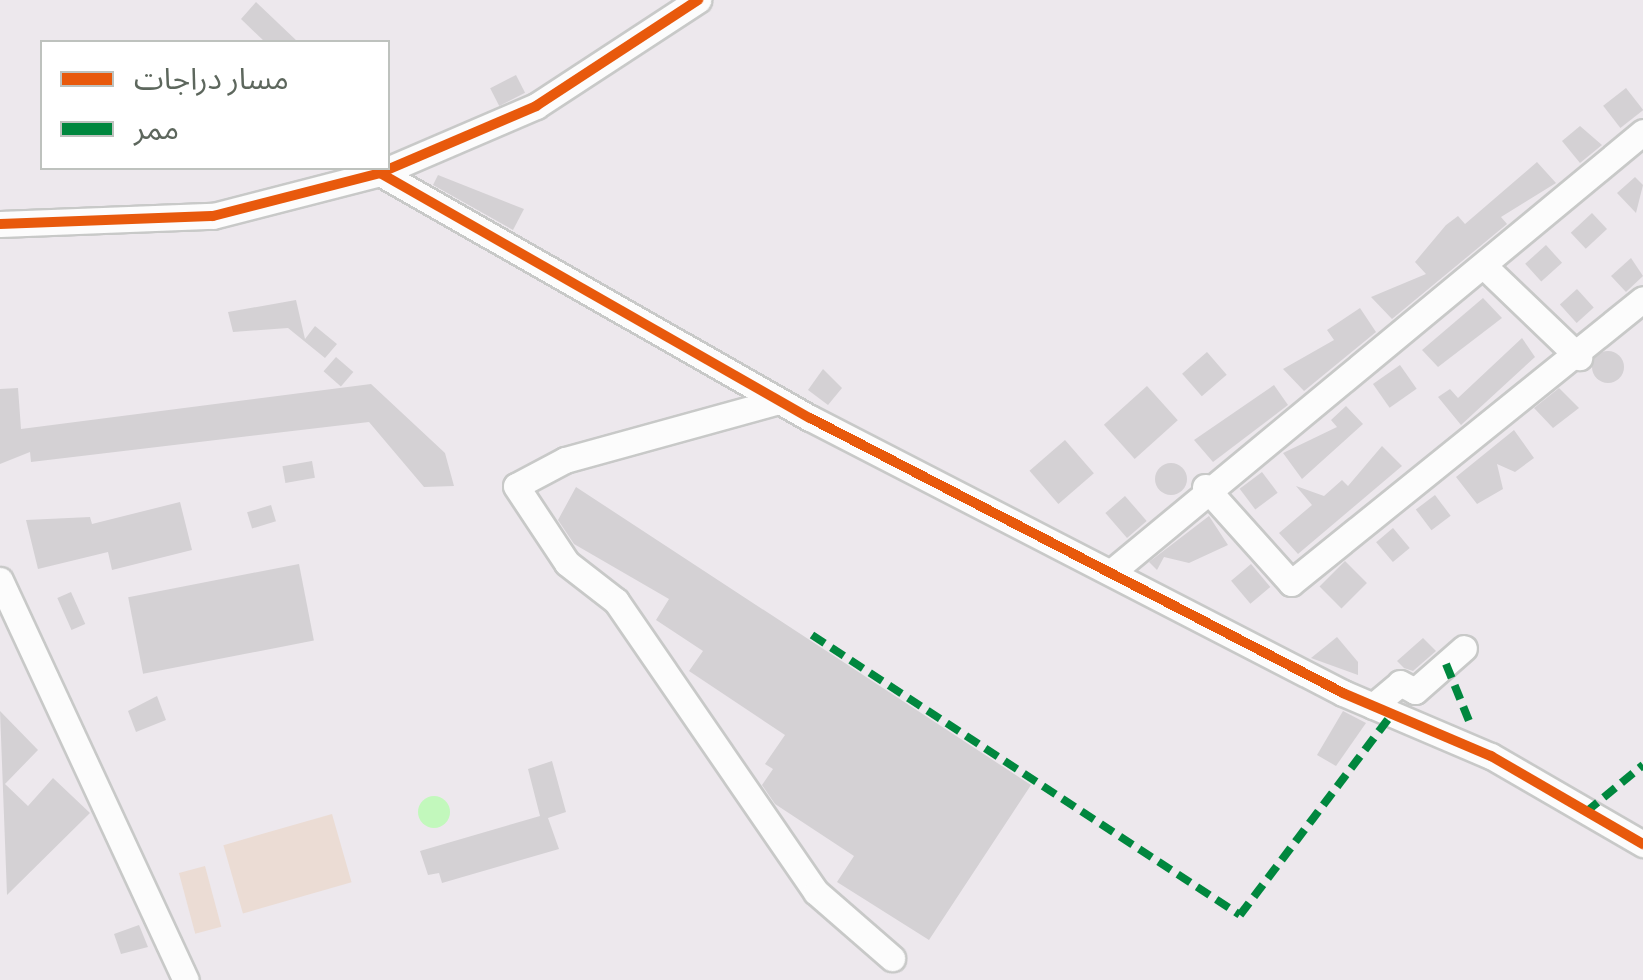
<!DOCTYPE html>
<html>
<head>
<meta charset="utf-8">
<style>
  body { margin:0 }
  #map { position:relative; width:1643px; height:980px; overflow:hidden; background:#ede8ed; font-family:Commissioner,"Noto Sans Arabic",sans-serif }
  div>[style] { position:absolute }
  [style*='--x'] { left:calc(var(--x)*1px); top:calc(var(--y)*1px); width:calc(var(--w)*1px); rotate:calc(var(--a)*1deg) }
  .green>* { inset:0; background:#ebdcd4; transform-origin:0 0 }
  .water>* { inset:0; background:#c2f8bc }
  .round { border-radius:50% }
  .building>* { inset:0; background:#d4d1d4; transform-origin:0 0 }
  .roads { filter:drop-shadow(2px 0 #c8c9c8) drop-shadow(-2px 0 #c8c9c8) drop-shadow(0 2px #c8c9c8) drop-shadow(0 -2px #c8c9c8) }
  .minor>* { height:25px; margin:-12.5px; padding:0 12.5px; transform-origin:12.5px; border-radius:12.5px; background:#fcfcfc }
  .quiet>* { height:8px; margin-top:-4px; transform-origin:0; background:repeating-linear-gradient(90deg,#00873e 0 15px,transparent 0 23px) }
  .cycleway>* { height:10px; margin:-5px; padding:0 5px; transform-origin:5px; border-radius:5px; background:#e8590c }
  span { translate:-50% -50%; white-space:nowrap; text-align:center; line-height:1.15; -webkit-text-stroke:8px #fff; paint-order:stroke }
  .legend { position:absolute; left:40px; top:40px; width:350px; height:130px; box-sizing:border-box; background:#fff; border:2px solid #bec2be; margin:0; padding:12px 18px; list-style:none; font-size:30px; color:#5d675d }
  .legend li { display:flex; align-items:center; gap:20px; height:50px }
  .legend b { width:50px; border:2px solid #bec2be }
</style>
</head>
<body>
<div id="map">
  <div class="green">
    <i style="left:332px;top:814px;width:71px;height:113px;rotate:74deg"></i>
    <i style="left:205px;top:866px;width:63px;height:27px;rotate:75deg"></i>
  </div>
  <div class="water">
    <i class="round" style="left:418px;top:796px;width:32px;height:32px"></i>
  </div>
  <div class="building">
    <i style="clip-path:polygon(256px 2px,298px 42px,265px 42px,241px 19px)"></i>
    <i style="left:516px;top:75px;width:20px;height:29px;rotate:63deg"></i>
    <i style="left:1626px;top:88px;width:28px;height:29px;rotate:52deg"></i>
    <i style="clip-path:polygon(1580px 126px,1602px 145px,1580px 163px,1562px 141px)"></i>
    <i style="clip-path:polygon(1537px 162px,1556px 183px,1501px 217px,1507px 224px,1392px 319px,1371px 297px,1426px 274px,1415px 262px,1446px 225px,1458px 216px,1465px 224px)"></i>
    <i style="clip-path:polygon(438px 175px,524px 209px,513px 230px,433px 185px)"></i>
    <i style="clip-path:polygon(1635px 177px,1643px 185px,1636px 213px,1617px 193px)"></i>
    <i style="left:1592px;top:213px;width:22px;height:29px;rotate:47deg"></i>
    <i style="left:1546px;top:245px;width:24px;height:28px;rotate:48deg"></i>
    <i style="clip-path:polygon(1631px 258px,1643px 276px,1626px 292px,1611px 276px)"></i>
    <i style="left:1577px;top:289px;width:25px;height:23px;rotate:48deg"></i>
    <i style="clip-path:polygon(1483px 298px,1502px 318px,1438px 367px,1422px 350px)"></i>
    <i style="clip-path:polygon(296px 300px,305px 339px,315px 326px,337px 344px,325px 358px,288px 328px,233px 332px,228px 312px)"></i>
    <i style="clip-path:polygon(1360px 308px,1376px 332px,1304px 391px,1283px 369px,1334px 340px,1327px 330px)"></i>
    <i style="clip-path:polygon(1522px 338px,1535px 357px,1461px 425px,1438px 397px,1450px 389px,1458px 398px)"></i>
    <i class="round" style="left:1592px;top:351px;width:32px;height:32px"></i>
    <i style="left:1207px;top:352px;width:30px;height:33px;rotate:49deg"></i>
    <i style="left:336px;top:357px;width:23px;height:19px;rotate:41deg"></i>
    <i style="left:1400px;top:365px;width:29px;height:33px;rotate:55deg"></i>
    <i style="clip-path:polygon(823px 369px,842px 388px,828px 405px,808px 390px)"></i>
    <i style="clip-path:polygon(371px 384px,445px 453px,454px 486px,424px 487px,369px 422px,31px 462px,30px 452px,0 464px,0 389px,18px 388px,21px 429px)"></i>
    <i style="clip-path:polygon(1274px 385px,1288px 405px,1213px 462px,1194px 440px)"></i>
    <i style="left:1147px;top:386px;width:46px;height:58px;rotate:48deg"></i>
    <i style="clip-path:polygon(1559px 388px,1579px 408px,1553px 428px,1534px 408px)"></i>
    <i style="clip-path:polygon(1346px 406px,1363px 424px,1302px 479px,1283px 453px,1337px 427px,1331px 420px)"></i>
    <i style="clip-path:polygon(1514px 430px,1534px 458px,1515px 472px,1497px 464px,1503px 489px,1477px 504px,1456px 477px)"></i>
    <i style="left:1065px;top:440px;width:44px;height:47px;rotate:49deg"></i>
    <i style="clip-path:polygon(1382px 446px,1402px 466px,1298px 554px,1279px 533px,1312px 505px,1296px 486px,1324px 496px,1342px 480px,1348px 486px)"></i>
    <i style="left:312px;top:461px;width:17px;height:30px;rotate:80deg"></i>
    <i class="round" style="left:1155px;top:463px;width:32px;height:32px"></i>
    <i style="left:1262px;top:472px;width:26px;height:28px;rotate:53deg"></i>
    <i style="clip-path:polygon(576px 487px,1031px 785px,929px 940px,837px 882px,854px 856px,775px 804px,762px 785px,773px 769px,765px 764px,785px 735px,689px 671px,703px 651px,656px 620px,669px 599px,574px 544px,558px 520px)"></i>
    <i style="left:1435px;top:495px;width:26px;height:24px;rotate:53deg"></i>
    <i style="left:1125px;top:496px;width:33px;height:26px;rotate:49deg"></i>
    <i style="clip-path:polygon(180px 502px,192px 550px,112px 570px,108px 552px,38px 569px,26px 520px,90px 517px,92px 524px)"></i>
    <i style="left:271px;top:505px;width:17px;height:25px;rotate:73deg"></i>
    <i style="clip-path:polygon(1209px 516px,1228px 545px,1189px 563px,1164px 557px,1157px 570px,1149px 562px)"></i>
    <i style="left:1393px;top:528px;width:26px;height:22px;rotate:50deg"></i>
    <i style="left:1345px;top:561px;width:31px;height:36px;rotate:45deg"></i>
    <i style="left:299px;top:564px;width:78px;height:174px;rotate:79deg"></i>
    <i style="left:1251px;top:564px;width:30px;height:26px;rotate:50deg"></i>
    <i style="left:71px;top:592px;width:35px;height:15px;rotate:66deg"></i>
    <i style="clip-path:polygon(1337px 637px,1358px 662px,1358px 675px,1311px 658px)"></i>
    <i style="clip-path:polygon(1423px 638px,1436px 651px,1413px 671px,1404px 668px,1397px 661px)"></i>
    <i style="clip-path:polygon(157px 696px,166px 720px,136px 732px,128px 711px)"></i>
    <i style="clip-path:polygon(0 711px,38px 750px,5px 784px,28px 806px,53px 778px,90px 813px,7px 895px)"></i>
    <i style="clip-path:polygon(1343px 711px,1366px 723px,1336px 766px,1317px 755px)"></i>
    <i style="clip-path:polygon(552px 761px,566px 812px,548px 818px,559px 849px,442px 883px,439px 873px,428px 875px,420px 851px,540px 816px,528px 769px)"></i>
    <i style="clip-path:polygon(139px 925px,148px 947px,121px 954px,114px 934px)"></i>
  </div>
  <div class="roads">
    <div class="minor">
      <i style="--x:380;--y:173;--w:495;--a:29.7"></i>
      <i style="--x:810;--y:418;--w:600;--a:27.29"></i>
      <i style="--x:1343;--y:693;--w:161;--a:23.1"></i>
      <i style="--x:1491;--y:756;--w:176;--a:30.1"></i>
      <i style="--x:0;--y:224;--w:213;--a:-2.2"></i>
      <i style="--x:213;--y:216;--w:172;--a:-14.4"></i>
      <i style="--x:380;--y:173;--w:170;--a:-23.2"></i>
      <i style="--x:536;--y:106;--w:194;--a:-33.2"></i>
      <i style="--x:1484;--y:266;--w:132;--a:43.8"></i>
      <i style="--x:779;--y:401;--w:222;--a:164.6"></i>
      <i style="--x:565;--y:460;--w:55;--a:152"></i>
      <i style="--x:516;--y:486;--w:92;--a:56.5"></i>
      <i style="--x:567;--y:563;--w:62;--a:37.8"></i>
      <i style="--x:616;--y:601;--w:353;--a:55.5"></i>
      <i style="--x:816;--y:892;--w:101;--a:41"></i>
      <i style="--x:1205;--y:487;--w:129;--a:48.1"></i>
      <i style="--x:1291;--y:583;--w:452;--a:-38.9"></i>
      <i style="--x:1114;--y:570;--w:687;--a:-39.62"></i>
      <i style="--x:0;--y:580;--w:441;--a:65.1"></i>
      <i style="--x:1373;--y:706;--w:35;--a:-40"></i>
      <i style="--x:1400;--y:683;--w:17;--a:28"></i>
      <i style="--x:1415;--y:691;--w:65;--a:-41.3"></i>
    </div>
  </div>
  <div class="quiet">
    <i style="--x:812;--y:635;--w:511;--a:33.19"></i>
    <i style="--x:1240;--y:915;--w:252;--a:-52.9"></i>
    <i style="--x:1446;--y:664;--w:61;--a:68"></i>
    <i style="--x:1586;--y:812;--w:74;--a:-39.5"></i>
  </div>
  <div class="cycleway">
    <i style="--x:380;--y:173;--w:495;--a:29.7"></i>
    <i style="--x:810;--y:418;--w:600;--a:27.29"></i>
    <i style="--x:1343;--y:693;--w:161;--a:23.1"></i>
    <i style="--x:1491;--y:756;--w:176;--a:30.1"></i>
    <i style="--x:0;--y:224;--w:213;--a:-2.2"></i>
    <i style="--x:213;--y:216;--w:172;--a:-14.4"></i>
    <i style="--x:380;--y:173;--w:170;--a:-23.2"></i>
    <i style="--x:536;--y:106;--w:194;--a:-33.2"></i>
  </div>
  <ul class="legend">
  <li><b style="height:12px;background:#e8590c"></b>مسار دراجات</li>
  <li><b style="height:12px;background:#00873e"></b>ممر</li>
  </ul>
</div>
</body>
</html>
